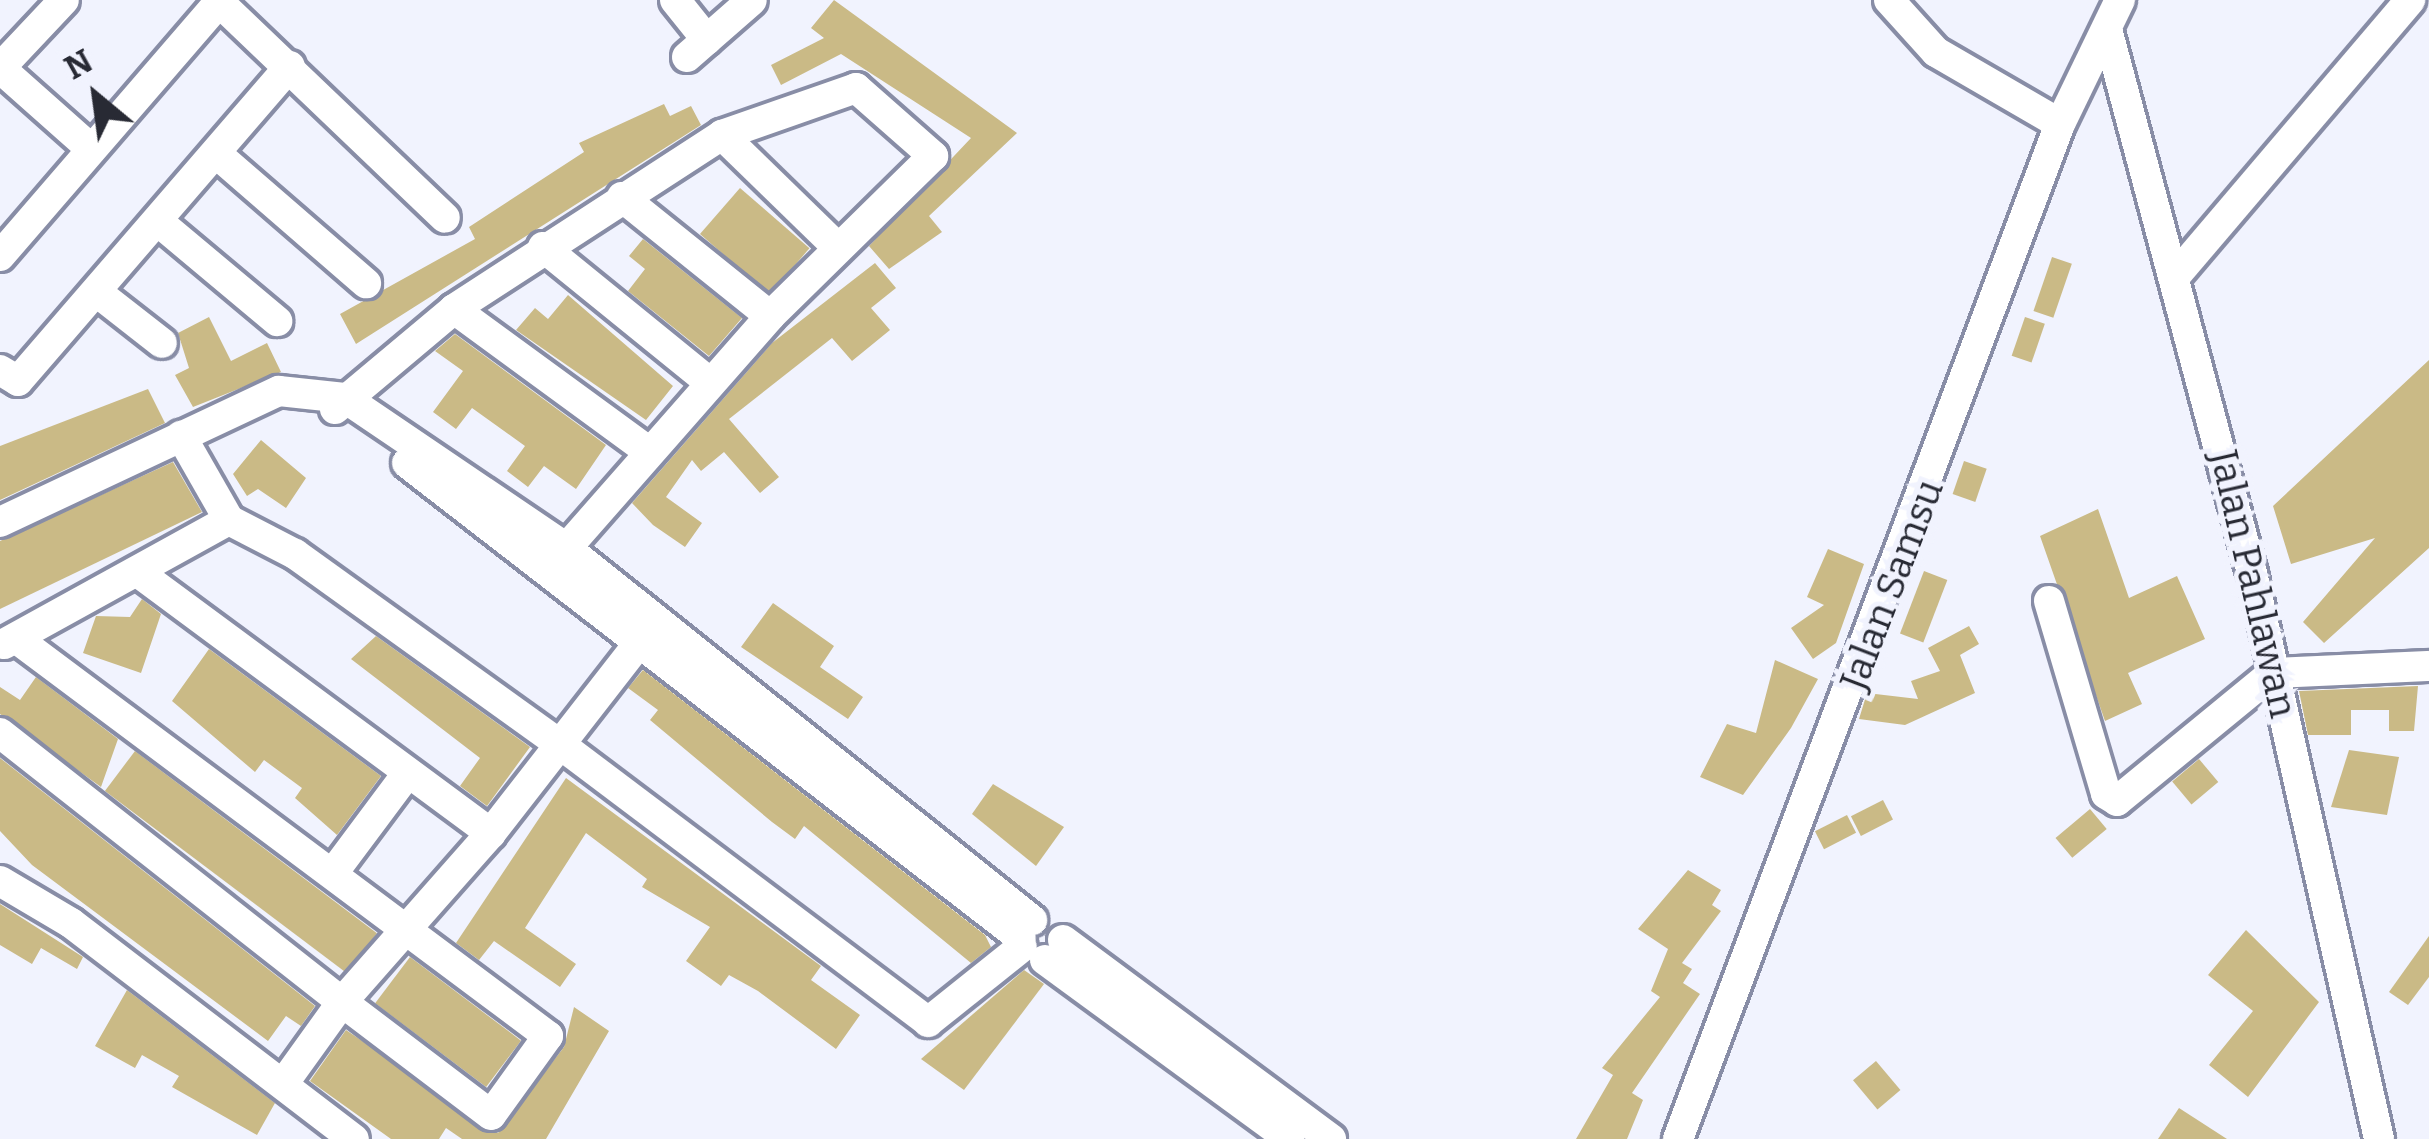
<!DOCTYPE html>
<html>
<head>
<meta charset="utf-8">
<style>
  body { margin:0 }
  #map { position:relative; width:2429px; height:1139px; overflow:hidden; background:#f1f3fe; font-family:Bitter,serif }
  div>[style] { position:absolute }
  [style*='--x'] { left:calc(var(--x)*1px); top:calc(var(--y)*1px); width:calc(var(--w)*1px); rotate:calc(var(--a)*1deg) }
  .building>* { inset:0; background:#caba86; transform-origin:0 0 }
  .roads { filter:drop-shadow(3px 0 #888da6) drop-shadow(-3px 0 #888da6) drop-shadow(0 3px #888da6) drop-shadow(0 -3px #888da6) }
  .minor>* { height:30px; margin:-15px; padding:0 15px; transform-origin:15px; border-radius:15px; background:#fff }
  span { translate:-50% -50%; white-space:nowrap; text-align:center; line-height:1.15; -webkit-text-stroke:10px #f1f3fe; paint-order:stroke }
  .street-label { font-size:39px; color:#282a34 }
  .north { position:absolute; left:36px; top:36px; width:120px; height:120px; -webkit-text-stroke:9px #f1f3fe; paint-order:stroke; rotate:331deg; font-size:33px; font-weight:700; line-height:48px; text-align:center; color:#282a34 }
  .north::after { content:''; display:block; margin:auto; width:42px; height:54px; background:#282a34; clip-path:polygon(50% 0,100% 100%,50% 72%,0 100%) }
</style>
</head>
<body>
<div id="map">
  <div class="building">
    <i style="clip-path:polygon(834px 0,1017px 133px,929px 216px,942px 232px,889px 269px,869px 246px,971px 138px,841px 54px,781px 85px,771px 65px,824px 38px,811px 28px)"></i>
    <i style="clip-path:polygon(664px 104px,670px 116px,691px 106px,701px 125px,356px 344px,340px 314px,475px 239px,469px 227px,584px 152px,579px 143px)"></i>
    <i style="left:740px;top:188px;width:92px;height:61px;rotate:41deg"></i>
    <i style="clip-path:polygon(643px 239px,742px 318px,709px 356px,628px 291px,645px 269px,629px 256px)"></i>
    <i style="left:2052px;top:257px;width:21px;height:57px;rotate:19deg"></i>
    <i style="clip-path:polygon(875px 263px,896px 288px,871px 308px,890px 330px,852px 361px,832px 338px,729px 419px,779px 477px,760px 493px,724px 452px,701px 471px,692px 460px,666px 497px,702px 523px,685px 547px,653px 525px,632px 503px,772px 343px)"></i>
    <i style="clip-path:polygon(568px 295px,673px 386px,646px 420px,516px 330px,535px 308px,548px 319px)"></i>
    <i style="clip-path:polygon(209px 317px,231px 361px,267px 343px,281px 372px,193px 407px,175px 375px,189px 368px,178px 333px)"></i>
    <i style="left:2025px;top:317px;width:21px;height:41px;rotate:19deg"></i>
    <i style="clip-path:polygon(455px 334px,606px 445px,576px 489px,544px 466px,528px 487px,507px 471px,525px 446px,472px 408px,456px 429px,433px 412px,463px 371px,435px 351px)"></i>
    <i style="clip-path:polygon(2429px 360px,2429px 548px,2324px 643px,2303px 622px,2375px 538px,2291px 564px,2273px 506px)"></i>
    <i style="clip-path:polygon(148px 389px,165px 423px,0 500px,0 446px)"></i>
    <i style="clip-path:polygon(261px 440px,306px 478px,286px 508px,258px 489px,247px 496px,233px 474px)"></i>
    <i style="left:1964px;top:461px;width:24px;height:35px;rotate:19deg"></i>
    <i style="clip-path:polygon(173px 462px,202px 512px,0 609px,0 541px)"></i>
    <i style="clip-path:polygon(2098px 509px,2129px 598px,2177px 576px,2205px 639px,2128px 673px,2142px 704px,2105px 721px,2040px 536px)"></i>
    <i style="clip-path:polygon(1828px 549px,1864px 564px,1836px 643px,1813px 659px,1791px 628px,1824px 605px,1807px 597px)"></i>
    <i style="left:1924px;top:571px;width:25px;height:67px;rotate:21deg"></i>
    <i style="clip-path:polygon(142px 599px,161px 614px,141px 673px,83px 653px,96px 616px,130px 617px)"></i>
    <i style="clip-path:polygon(773px 603px,834px 646px,820px 667px,863px 697px,848px 719px,741px 647px)"></i>
    <i style="clip-path:polygon(1969px 626px,1979px 644px,1960px 655px,1975px 693px,1905px 725px,1859px 719px,1867px 693px,1918px 699px,1911px 681px,1940px 671px,1928px 648px)"></i>
    <i style="clip-path:polygon(376px 636px,530px 747px,487px 806px,460px 786px,480px 758px,351px 659px)"></i>
    <i style="clip-path:polygon(209px 649px,381px 776px,337px 835px,295px 798px,302px 788px,264px 760px,255px 772px,172px 701px)"></i>
    <i style="clip-path:polygon(1775px 660px,1818px 679px,1791px 728px,1743px 795px,1700px 777px,1727px 724px,1756px 733px)"></i>
    <i style="clip-path:polygon(643px 670px,985px 935px,991px 947px,971px 963px,804px 826px,795px 839px,772px 822px,650px 720px,658px 710px,628px 688px)"></i>
    <i style="clip-path:polygon(36px 677px,118px 739px,101px 787px,0 714px,0 687px,20px 700px)"></i>
    <i style="clip-path:polygon(2418px 686px,2414px 731px,2389px 731px,2389px 710px,2351px 710px,2351px 735px,2308px 735px,2299px 691px)"></i>
    <i style="clip-path:polygon(2349px 750px,2399px 757px,2387px 815px,2331px 807px)"></i>
    <i style="left:135px;top:751px;width:303px;height:50px;rotate:37deg"></i>
    <i style="clip-path:polygon(0 758px,315px 1006px,301px 1026px,286px 1016px,268px 1041px,32px 865px,0 831px)"></i>
    <i style="left:2199px;top:759px;width:30px;height:35px;rotate:50deg"></i>
    <i style="clip-path:polygon(566px 778px,821px 966px,811px 980px,860px 1015px,836px 1049px,758px 991px,729px 975px,721px 986px,686px 961px,710px 927px,642px 887px,647px 879px,586px 833px,525px 928px,576px 964px,560px 987px,494px 941px,479px 960px,456px 943px)"></i>
    <i style="clip-path:polygon(993px 784px,1064px 827px,1036px 866px,972px 814px)"></i>
    <i style="left:1883px;top:800px;width:22px;height:36px;rotate:63deg"></i>
    <i style="left:2090px;top:809px;width:26px;height:45px;rotate:50deg"></i>
    <i style="left:1847px;top:815px;width:20px;height:36px;rotate:63deg"></i>
    <i style="clip-path:polygon(1688px 870px,1721px 890px,1712px 905px,1721px 911px,1682px 963px,1692px 969px,1683px 983px,1700px 994px,1632px 1093px,1643px 1100px,1627px 1139px,1576px 1139px,1613px 1075px,1602px 1068px,1660px 997px,1651px 991px,1668px 949px,1638px 929px)"></i>
    <i style="clip-path:polygon(0 904px,83px 957px,77px 969px,41px 948px,32px 964px,0 945px)"></i>
    <i style="clip-path:polygon(2246px 930px,2319px 1002px,2248px 1097px,2209px 1065px,2253px 1011px,2208px 975px)"></i>
    <i style="clip-path:polygon(2429px 936px,2429px 977px,2408px 1005px,2389px 992px)"></i>
    <i style="left:410px;top:957px;width:139px;height:58px;rotate:37deg"></i>
    <i style="clip-path:polygon(1024px 970px,1044px 984px,964px 1090px,921px 1059px)"></i>
    <i style="clip-path:polygon(127px 990px,275px 1103px,257px 1135px,172px 1087px,179px 1076px,142px 1055px,135px 1068px,95px 1046px)"></i>
    <i style="clip-path:polygon(574px 1007px,609px 1031px,546px 1139px,462px 1139px,446px 1128px,439px 1139px,391px 1139px,310px 1081px,346px 1030px,498px 1133px,564px 1047px)"></i>
    <i style="left:1876px;top:1061px;width:38px;height:30px;rotate:50deg"></i>
    <i style="clip-path:polygon(2179px 1108px,2227px 1139px,2158px 1139px)"></i>
  </div>
  <div class="roads">
    <div class="minor">
      <i style="--x:217;--y:0;--w:315;--a:43.7"></i>
      <i style="--x:675;--y:0;--w:51;--a:51.3"></i>
      <i style="--x:1889;--y:0;--w:70;--a:47.9"></i>
      <i style="--x:1936;--y:52;--w:143;--a:30.1"></i>
      <i style="--x:2108;--y:33;--w:559;--a:75.07"></i>
      <i style="--x:2252;--y:573;--w:580;--a:77.35"></i>
      <i style="--x:687;--y:57;--w:86;--a:-41.2"></i>
      <i style="--x:0;--y:68;--w:119;--a:41.6"></i>
      <i style="--x:0;--y:68;--w:93;--a:-46.7"></i>
      <i style="--x:722;--y:135;--w:161;--a:44.2"></i>
      <i style="--x:218;--y:155;--w:196;--a:40.9"></i>
      <i style="--x:160;--y:223;--w:153;--a:39.9"></i>
      <i style="--x:543;--y:247;--w:214;--a:39.1"></i>
      <i style="--x:0;--y:256;--w:335;--a:-49.2"></i>
      <i style="--x:2177;--y:274;--w:360;--a:-49.6"></i>
      <i style="--x:98;--y:293;--w:81;--a:38"></i>
      <i style="--x:454;--y:309;--w:237;--a:36.2"></i>
      <i style="--x:0;--y:370;--w:21;--a:31"></i>
      <i style="--x:18;--y:381;--w:416;--a:-49.2"></i>
      <i style="--x:335;--y:409;--w:155;--a:-40"></i>
      <i style="--x:454;--y:309;--w:320;--a:-33"></i>
      <i style="--x:722;--y:135;--w:142;--a:-19.3"></i>
      <i style="--x:856;--y:88;--w:103;--a:41.4"></i>
      <i style="--x:933;--y:156;--w:228;--a:135.5"></i>
      <i style="--x:407;--y:463;--w:776;--a:37.73"></i>
      <i style="--x:229;--y:520;--w:74;--a:27.3"></i>
      <i style="--x:295;--y:554;--w:327;--a:35.7"></i>
      <i style="--x:561;--y:745;--w:460;--a:37"></i>
      <i style="--x:928;--y:1022;--w:120;--a:-38.6"></i>
      <i style="--x:0;--y:522;--w:308;--a:-25.2"></i>
      <i style="--x:279;--y:391;--w:66;--a:6.1"></i>
      <i style="--x:345;--y:398;--w:266;--a:34.1"></i>
      <i style="--x:565;--y:547;--w:598;--a:38.61"></i>
      <i style="--x:556;--y:560;--w:325;--a:-48.7"></i>
      <i style="--x:770;--y:316;--w:190;--a:-141.2"></i>
      <i style="--x:139;--y:573;--w:438;--a:36.5"></i>
      <i style="--x:491;--y:833;--w:259;--a:-52.1"></i>
      <i style="--x:2049;--y:601;--w:201;--a:73.5"></i>
      <i style="--x:2106;--y:794;--w:13;--a:32"></i>
      <i style="--x:2117;--y:801;--w:202;--a:-39.4"></i>
      <i style="--x:2273;--y:673;--w:156;--a:-2.6"></i>
      <i style="--x:17;--y:639;--w:663;--a:36.78"></i>
      <i style="--x:548;--y:1036;--w:97;--a:125.8"></i>
      <i style="--x:491;--y:1115;--w:187;--a:-142.8"></i>
      <i style="--x:342;--y:1002;--w:101;--a:125.7"></i>
      <i style="--x:4;--y:644;--w:257;--a:-28.9"></i>
      <i style="--x:229;--y:520;--w:97;--a:-119.7"></i>
      <i style="--x:0;--y:733;--w:435;--a:38.2"></i>
      <i style="--x:342;--y:1002;--w:225;--a:-48.6"></i>
      <i style="--x:333;--y:873;--w:122;--a:-53.3"></i>
      <i style="--x:0;--y:881;--w:82;--a:30.6"></i>
      <i style="--x:71;--y:923;--w:356;--a:37.4"></i>
      <i style="--x:1063;--y:940;--w:334;--a:36.6"></i>
      <i style="--x:1045;--y:960;--w:303;--a:36.2"></i>
      <i style="--x:1678;--y:1139;--w:1085;--a:-69.38"></i>
      <i style="--x:2060;--y:124;--w:138;--a:-64.2"></i>
    </div>
  </div>
  <div class="street-label">
    <span style="left:2253px;top:584px;rotate:77deg">Jalan Pahlawan</span>
    <span style="left:1892px;top:585px;rotate:-69deg">Jalan Samsu</span>
  </div>
  <div class="north">N</div>
</div>
</body>
</html>
